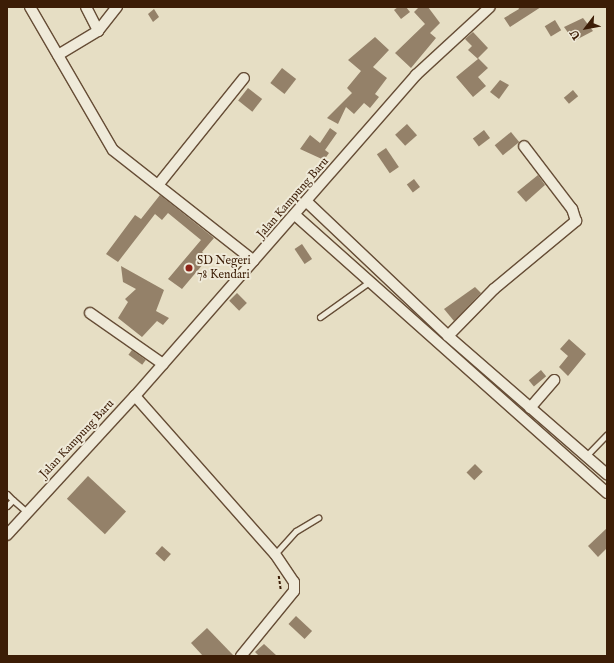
<!DOCTYPE html>
<html>
<head>
<meta charset="utf-8">
<style>
  body { margin:0 }
  #map { position:relative; width:614px; height:663px; overflow:hidden; background:#e6dec4; font-family:"IM FELL English",serif }
  div>[style] { position:absolute }
  [style*='--x'] { left:calc(var(--x)*1px); top:calc(var(--y)*1px); width:calc(var(--w)*1px); rotate:calc(var(--a)*1deg) }
  .building>* { inset:0; background:#948169; transform-origin:0 0 }
  .path>* { height:1.5px; margin-top:-0.75px; transform-origin:0; background:repeating-linear-gradient(90deg,#3c1d06 0 3px,transparent 0 5px) }
  .roads { filter:drop-shadow(1px 0 #664d36) drop-shadow(-1px 0 #664d36) drop-shadow(0 1px #664d36) drop-shadow(0 -1px #664d36) }
  .lane>* { height:5px; margin:-2.5px; padding:0 2.5px; transform-origin:2.5px; border-radius:2.5px; background:#efead9 }
  .street>* { height:10px; margin:-5px; padding:0 5px; transform-origin:5px; border-radius:5px; background:#efead9 }
  .dots>* { width:11px; height:11px; translate:-50% -50%; box-sizing:border-box; border:2px solid #efead9; border-radius:50% }
  span { translate:-50% -50%; white-space:nowrap; text-align:center; line-height:1.15; -webkit-text-stroke:4px #efead9; paint-order:stroke }
  .street-label { font-size:12px; color:#3c1d06 }
  .poi-label { font-size:12px; color:#3c1d06 }
  .left { translate:0 -50%; text-align:left }
  .frame { position:absolute; inset:0; border:8px solid #3c1d06; pointer-events:none }
  .north { position:absolute; left:566px; top:8px; width:40px; height:40px; -webkit-text-stroke:3px #efead9; paint-order:stroke; rotate:238deg; font-size:11px; font-weight:700; line-height:16px; text-align:center; color:#3c1d06 }
  .north::after { content:''; display:block; margin:auto; width:14px; height:18px; background:#3c1d06; clip-path:polygon(50% 0,100% 100%,50% 72%,0 100%) }
</style>
</head>
<body>
<div id="map">
  <div class="building">
    <i style="clip-path:polygon(398px 7px,406px 7px,410px 12px,401px 19px,394px 10px)"></i>
    <i style="clip-path:polygon(419px 7px,428px 7px,440px 23px,430px 33px,436px 38px,411px 68px,395px 53px,425px 24px,414px 12px)"></i>
    <i style="clip-path:polygon(518px 7px,541px 7px,510px 27px,504px 18px,519px 9px)"></i>
    <i style="clip-path:polygon(154px 9px,159px 17px,153px 22px,148px 14px)"></i>
    <i style="clip-path:polygon(583px 18px,593px 31px,574px 41px,564px 27px)"></i>
    <i style="left:555px;top:20px;width:12px;height:12px;rotate:59deg"></i>
    <i style="clip-path:polygon(473px 32px,488px 48px,478px 58px,488px 68px,478px 77px,486px 86px,473px 97px,456px 77px,478px 59px,468px 50px,472px 46px,465px 39px)"></i>
    <i style="clip-path:polygon(375px 37px,389px 50px,373px 67px,387px 78px,375px 94px,379px 97px,370px 108px,364px 103px,354px 114px,346px 107px,338px 124px,327px 118px,352px 93px,347px 88px,361px 71px,348px 60px)"></i>
    <i style="left:282px;top:68px;width:18px;height:19px;rotate:38deg"></i>
    <i style="clip-path:polygon(500px 80px,509px 85px,499px 99px,490px 92px)"></i>
    <i style="left:248px;top:88px;width:18px;height:16px;rotate:38deg"></i>
    <i style="left:573px;top:90px;width:8px;height:12px;rotate:50deg"></i>
    <i style="left:407px;top:124px;width:15px;height:16px;rotate:48deg"></i>
    <i style="clip-path:polygon(330px 128px,337px 133px,325px 150px,329px 153px,324px 160px,300px 149px,310px 135px,320px 143px)"></i>
    <i style="left:484px;top:130px;width:10px;height:14px;rotate:53deg"></i>
    <i style="left:511px;top:132px;width:13px;height:21px;rotate:51deg"></i>
    <i style="left:386px;top:148px;width:23px;height:11px;rotate:56deg"></i>
    <i style="clip-path:polygon(538px 175px,545px 185px,526px 202px,517px 192px)"></i>
    <i style="left:414px;top:179px;width:10px;height:9px;rotate:53deg"></i>
    <i style="clip-path:polygon(160px 195px,214px 238px,202px 252px,209px 257px,182px 289px,168px 279px,201px 240px,168px 213px,162px 220px,155px 214px,118px 262px,106px 254px,135px 215px,141px 219px)"></i>
    <i style="left:302px;top:244px;width:18px;height:9px;rotate:56deg"></i>
    <i style="clip-path:polygon(121px 266px,164px 290px,156px 311px,169px 318px,163px 325px,157px 321px,142px 337px,118px 318px,128px 302px,125px 299px,136px 289px,123px 282px)"></i>
    <i style="clip-path:polygon(475px 287px,481px 293px,454px 321px,444px 309px)"></i>
    <i style="left:237px;top:293px;width:14px;height:11px;rotate:45deg"></i>
    <i style="clip-path:polygon(569px 339px,586px 354px,568px 376px,559px 367px,568px 356px,560px 349px)"></i>
    <i style="left:132px;top:350px;width:17px;height:6px;rotate:36deg"></i>
    <i style="left:541px;top:370px;width:8px;height:16px;rotate:50deg"></i>
    <i style="left:475px;top:464px;width:11px;height:12px;rotate:45deg"></i>
    <i style="left:88px;top:476px;width:52px;height:31px;rotate:43deg"></i>
    <i style="clip-path:polygon(607px 528px,607px 548px,598px 557px,588px 546px)"></i>
    <i style="left:162px;top:546px;width:12px;height:10px;rotate:42deg"></i>
    <i style="left:296px;top:616px;width:22px;height:11px;rotate:43deg"></i>
    <i style="clip-path:polygon(207px 628px,234px 656px,203px 656px,191px 643px)"></i>
    <i style="clip-path:polygon(264px 644px,277px 656px,259px 656px,255px 652px)"></i>
  </div>
  <div class="path">
    <i style="--x:279;--y:576;--w:14;--a:82"></i>
  </div>
  <div class="roads">
    <div class="lane">
      <i style="--x:320;--y:317;--w:60;--a:-35.5"></i>
      <i style="--x:586;--y:456;--w:30;--a:-46"></i>
      <i style="--x:7;--y:494;--w:8;--a:45"></i>
      <i style="--x:7;--y:506;--w:8;--a:-45"></i>
      <i style="--x:13;--y:500;--w:18;--a:41"></i>
      <i style="--x:275;--y:554;--w:31;--a:-48"></i>
      <i style="--x:296;--y:531;--w:26;--a:-31"></i>
    </div>
    <div class="street">
      <i style="--x:30;--y:7;--w:165;--a:59.9"></i>
      <i style="--x:113;--y:150;--w:179;--a:38.2"></i>
      <i style="--x:86;--y:7;--w:27;--a:63"></i>
      <i style="--x:58;--y:55;--w:47;--a:-31"></i>
      <i style="--x:98;--y:31;--w:31;--a:-52"></i>
      <i style="--x:158;--y:185;--w:137;--a:-51.2"></i>
      <i style="--x:307;--y:202;--w:195;--a:43.5"></i>
      <i style="--x:448;--y:336;--w:211;--a:41"></i>
      <i style="--x:295;--y:215;--w:418;--a:41.7"></i>
      <i style="--x:90;--y:313;--w:89;--a:34.9"></i>
      <i style="--x:448;--y:336;--w:66;--a:-45.6"></i>
      <i style="--x:494;--y:289;--w:107;--a:-39.7"></i>
      <i style="--x:576;--y:221;--w:13;--a:-108"></i>
      <i style="--x:572;--y:209;--w:79;--a:-127.3"></i>
      <i style="--x:135;--y:396;--w:211;--a:48.5"></i>
      <i style="--x:275;--y:554;--w:34;--a:56"></i>
      <i style="--x:294;--y:582;--w:9;--a:90"></i>
      <i style="--x:294;--y:591;--w:84;--a:129.2"></i>
      <i style="--x:530;--y:408;--w:37;--a:-49"></i>
      <i style="--x:7;--y:535;--w:189;--a:-47.4"></i>
      <i style="--x:135;--y:396;--w:427;--a:-48.8"></i>
      <i style="--x:416;--y:75;--w:100;--a:-42.6"></i>
    </div>
  </div>
  <div class="dots">
    <i style="left:189px;top:268px;background:#8f2418"></i>
  </div>
  <div class="street-label">
    <span style="left:293px;top:198px;rotate:-49deg">Jalan Kampung Baru</span>
    <span style="left:77px;top:439px;rotate:-47deg">Jalan Kampung Baru</span>
  </div>
  <div class="poi-label">
    <span class="left" style="left:197px;top:268px">SD Negeri<br>78 Kendari</span>
  </div>
  <div class="frame"></div>
  <div class="north">U</div>
</div>
</body>
</html>
